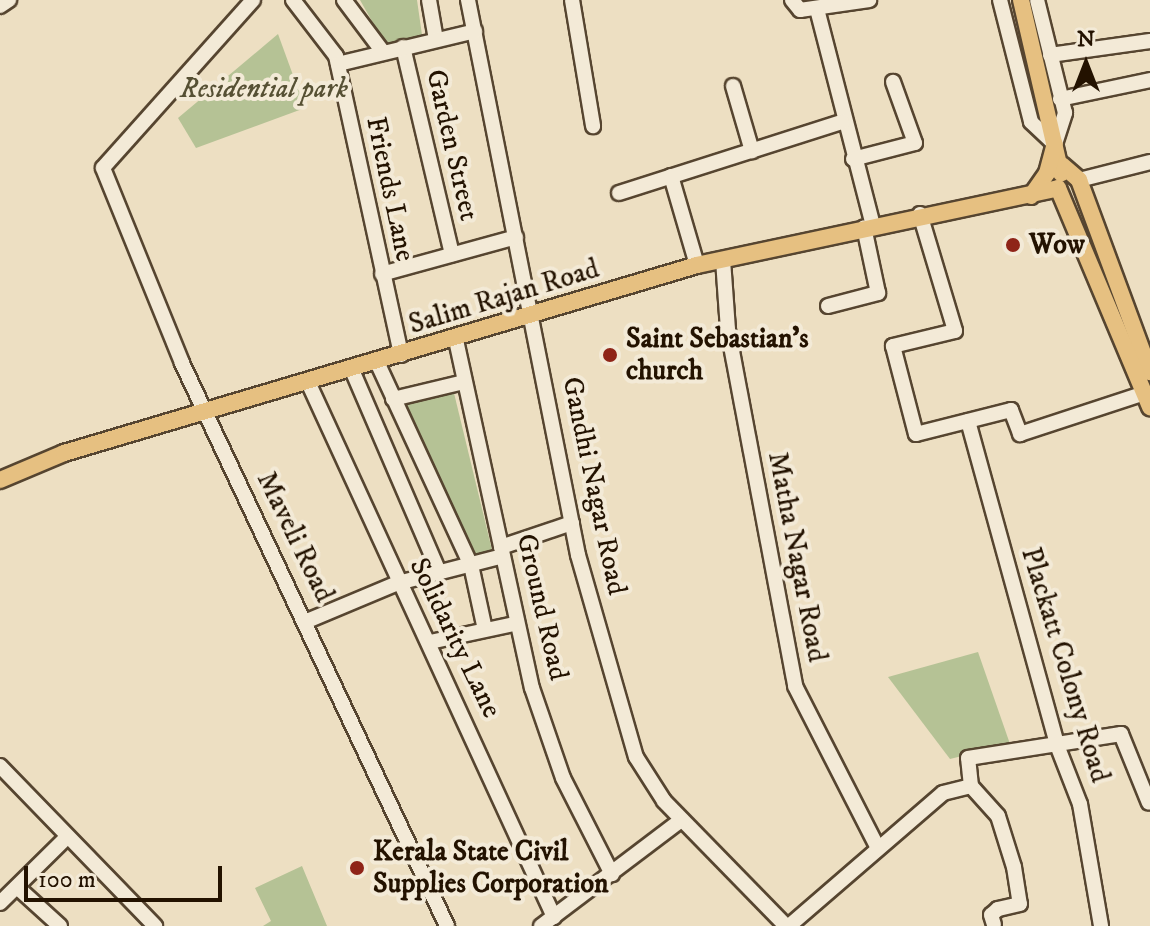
<!DOCTYPE html>
<html>
<head>
<meta charset="utf-8">
<style>
  body { margin:0 }
  #map { position:relative; width:1150px; height:926px; overflow:hidden; background:#eddfc2; font-family:"IM FELL DW Pica",serif }
  div>[style] { position:absolute }
  [style*='--x'] { left:calc(var(--x)*1px); top:calc(var(--y)*1px); width:calc(var(--w)*1px); rotate:calc(var(--a)*1deg) }
  .green>* { inset:0; background:#b5c295 }
  .roads { filter:drop-shadow(2px 0 #564530) drop-shadow(-2px 0 #564530) drop-shadow(0 2px #564530) drop-shadow(0 -2px #564530) }
  .minor>* { height:14px; margin:-7px; padding:0 7px; transform-origin:7px; border-radius:7px; background:#f3ead7 }
  .major>* { height:16px; margin:-8px; padding:0 8px; transform-origin:8px; border-radius:8px; background:#e6c081 }
  .dots>* { width:22px; height:22px; translate:-50% -50%; box-sizing:border-box; border:4px solid #f3ead7; border-radius:50% }
  span { translate:-50% -50%; white-space:nowrap; text-align:center; line-height:1.15; -webkit-text-stroke:8px #f3ead7; paint-order:stroke }
  .park-label { font-size:28px; color:#565034; font-style:italic }
  .street-label { font-size:28px; color:#231200 }
  .poi-label { font-size:28px; color:#231200; font-weight:700 }
  .left { translate:0 -50%; text-align:left }
  .north { position:absolute; left:1046px; top:24px; width:80px; height:80px; -webkit-text-stroke:6px #f3ead7; paint-order:stroke; rotate:0deg; font-size:22px; font-weight:700; line-height:32px; text-align:center; color:#231200 }
  .north::after { content:''; display:block; margin:auto; width:28px; height:36px; background:#231200; clip-path:polygon(50% 0,100% 100%,50% 72%,0 100%) }
  .scale { position:absolute; left:24px; top:866px; width:198px; height:36px; box-sizing:border-box; border:4px solid #231200; border-top:0; padding-left:10px; font-size:24px; line-height:28px; white-space:nowrap; color:#231200; -webkit-text-stroke:6px #f3ead7; paint-order:stroke }
</style>
</head>
<body>
<div id="map">
  <div class="green">
    <i style="clip-path:polygon(360px 0,417px 0,422px 35px,386px 46px)"></i>
    <i style="clip-path:polygon(278px 34px,305px 108px,196px 148px,178px 118px)"></i>
    <i style="clip-path:polygon(453px 389px,493px 554px,475px 558px,404px 403px)"></i>
    <i style="clip-path:polygon(978px 652px,1010px 744px,950px 759px,888px 677px)"></i>
    <i style="clip-path:polygon(302px 866px,327px 926px,263px 926px,271px 921px,255px 888px)"></i>
  </div>
  <div class="roads">
    <div class="minor">
      <i style="--x:253;--y:0;--w:225;--a:131.8"></i>
      <i style="--x:103;--y:168;--w:210;--a:67.9"></i>
      <i style="--x:182;--y:363;--w:622;--a:64.79"></i>
      <i style="--x:293;--y:0;--w:71;--a:52.5"></i>
      <i style="--x:336;--y:56;--w:306;--a:77.7"></i>
      <i style="--x:344;--y:0;--w:65;--a:53.1"></i>
      <i style="--x:429;--y:0;--w:40;--a:80"></i>
      <i style="--x:468;--y:0;--w:566;--a:78.79"></i>
      <i style="--x:578;--y:555;--w:210;--a:74"></i>
      <i style="--x:636;--y:757;--w:52;--a:57.5"></i>
      <i style="--x:664;--y:801;--w:175;--a:45.7"></i>
      <i style="--x:572;--y:0;--w:128;--a:80.5"></i>
      <i style="--x:792;--y:0;--w:13;--a:51"></i>
      <i style="--x:800;--y:10;--w:70;--a:-8.2"></i>
      <i style="--x:1000;--y:0;--w:126;--a:75.7"></i>
      <i style="--x:1031;--y:122;--w:33;--a:43"></i>
      <i style="--x:1055;--y:144;--w:33;--a:-72"></i>
      <i style="--x:1065;--y:113;--w:116;--a:-103.9"></i>
      <i style="--x:0;--y:6;--w:11;--a:-34"></i>
      <i style="--x:817;--y:9;--w:223;--a:75.5"></i>
      <i style="--x:403;--y:47;--w:213;--a:76.7"></i>
      <i style="--x:1050;--y:55;--w:101;--a:-8"></i>
      <i style="--x:338;--y:64;--w:141;--a:-13.5"></i>
      <i style="--x:733;--y:86;--w:68;--a:73.7"></i>
      <i style="--x:1060;--y:99;--w:92;--a:-11.9"></i>
      <i style="--x:853;--y:159;--w:64;--a:-14.5"></i>
      <i style="--x:915;--y:143;--w:65;--a:-109.8"></i>
      <i style="--x:671;--y:176;--w:93;--a:73.7"></i>
      <i style="--x:1079;--y:180;--w:73;--a:-14.2"></i>
      <i style="--x:619;--y:193;--w:234;--a:-17.7"></i>
      <i style="--x:920;--y:214;--w:122;--a:73.3"></i>
      <i style="--x:955;--y:331;--w:64;--a:166.4"></i>
      <i style="--x:893;--y:346;--w:91;--a:75.4"></i>
      <i style="--x:916;--y:434;--w:98;--a:-14.2"></i>
      <i style="--x:1011;--y:410;--w:26;--a:69"></i>
      <i style="--x:1020;--y:434;--w:132;--a:-18.2"></i>
      <i style="--x:723;--y:260;--w:70;--a:85.9"></i>
      <i style="--x:728;--y:330;--w:362;--a:79.3"></i>
      <i style="--x:795;--y:686;--w:180;--a:62.9"></i>
      <i style="--x:382;--y:274;--w:139;--a:-15.4"></i>
      <i style="--x:828;--y:306;--w:52;--a:-14.6"></i>
      <i style="--x:878;--y:293;--w:67;--a:-102"></i>
      <i style="--x:456;--y:340;--w:356;--a:77.7"></i>
      <i style="--x:532;--y:688;--w:95;--a:71"></i>
      <i style="--x:563;--y:778;--w:108;--a:63"></i>
      <i style="--x:377;--y:362;--w:224;--a:65.2"></i>
      <i style="--x:471;--y:565;--w:66;--a:77.8"></i>
      <i style="--x:352;--y:370;--w:220;--a:66.7"></i>
      <i style="--x:308;--y:382;--w:589;--a:65.31"></i>
      <i style="--x:393;--y:399;--w:73;--a:-13.5"></i>
      <i style="--x:968;--y:421;--w:336;--a:74.6"></i>
      <i style="--x:1057;--y:745;--w:63;--a:68.7"></i>
      <i style="--x:1080;--y:804;--w:124;--a:80.2"></i>
      <i style="--x:501;--y:547;--w:75;--a:-18.7"></i>
      <i style="--x:307;--y:621;--w:99;--a:-22.7"></i>
      <i style="--x:398;--y:583;--w:108;--a:-14.4"></i>
      <i style="--x:430;--y:642;--w:86;--a:-12.1"></i>
      <i style="--x:0;--y:766;--w:223;--a:45.9"></i>
      <i style="--x:971;--y:786;--w:28;--a:-96"></i>
      <i style="--x:968;--y:758;--w:155;--a:-8.9"></i>
      <i style="--x:1121;--y:734;--w:74;--a:67.9"></i>
      <i style="--x:17;--y:887;--w:58;--a:42.2"></i>
      <i style="--x:0;--y:903;--w:93;--a:-44.6"></i>
      <i style="--x:541;--y:926;--w:176;--a:-37.1"></i>
      <i style="--x:789;--y:926;--w:203;--a:-40.8"></i>
      <i style="--x:943;--y:793;--w:29;--a:-14"></i>
      <i style="--x:971;--y:786;--w:40;--a:48"></i>
      <i style="--x:998;--y:816;--w:53;--a:72.6"></i>
      <i style="--x:1014;--y:867;--w:37;--a:81"></i>
      <i style="--x:1020;--y:904;--w:23;--a:167"></i>
      <i style="--x:998;--y:909;--w:9;--a:139"></i>
      <i style="--x:991;--y:915;--w:10;--a:73"></i>
    </div>
    <div class="major">
      <i style="--x:1021;--y:0;--w:178;--a:77"></i>
      <i style="--x:1062;--y:165;--w:23;--a:41"></i>
      <i style="--x:1079;--y:180;--w:205;--a:69.7"></i>
      <i style="--x:1058;--y:188;--w:238;--a:67.2"></i>
      <i style="--x:1031;--y:196;--w:28;--a:-55"></i>
      <i style="--x:1047;--y:173;--w:30;--a:-75"></i>
      <i style="--x:0;--y:480;--w:69;--a:-22.9"></i>
      <i style="--x:64;--y:453;--w:660;--a:-16.54"></i>
      <i style="--x:697;--y:265;--w:369;--a:-12"></i>
    </div>
  </div>
  <div class="dots">
    <i style="left:1013px;top:245px;background:#8f2418"></i>
    <i style="left:610px;top:355px;background:#8f2418"></i>
    <i style="left:357px;top:868px;background:#8f2418"></i>
  </div>
  <div class="park-label">
    <span style="left:264px;top:89px">Residential park</span>
  </div>
  <div class="street-label">
    <span style="left:452px;top:145px;rotate:77deg">Garden Street</span>
    <span style="left:390px;top:189px;rotate:78deg">Friends Lane</span>
    <span style="left:504px;top:297px;rotate:-17deg">Salim Rajan Road</span>
    <span style="left:594px;top:486px;rotate:78deg">Gandhi Nagar Road</span>
    <span style="left:295px;top:537px;rotate:64deg">Maveli Road</span>
    <span style="left:797px;top:557px;rotate:79deg">Matha Nagar Road</span>
    <span style="left:542px;top:607px;rotate:77deg">Ground Road</span>
    <span style="left:455px;top:638px;rotate:64deg">Solidarity Lane</span>
    <span style="left:1065px;top:665px;rotate:73deg">Plackatt Colony Road</span>
  </div>
  <div class="poi-label">
    <span class="left" style="left:1029px;top:245px">Wow</span>
    <span class="left" style="left:626px;top:355px">Saint Sebastian's<br>church</span>
    <span class="left" style="left:373px;top:868px">Kerala State Civil<br>Supplies Corporation</span>
  </div>
  <div class="north">N</div>
  <div class="scale">100 m</div>
</div>
</body>
</html>
